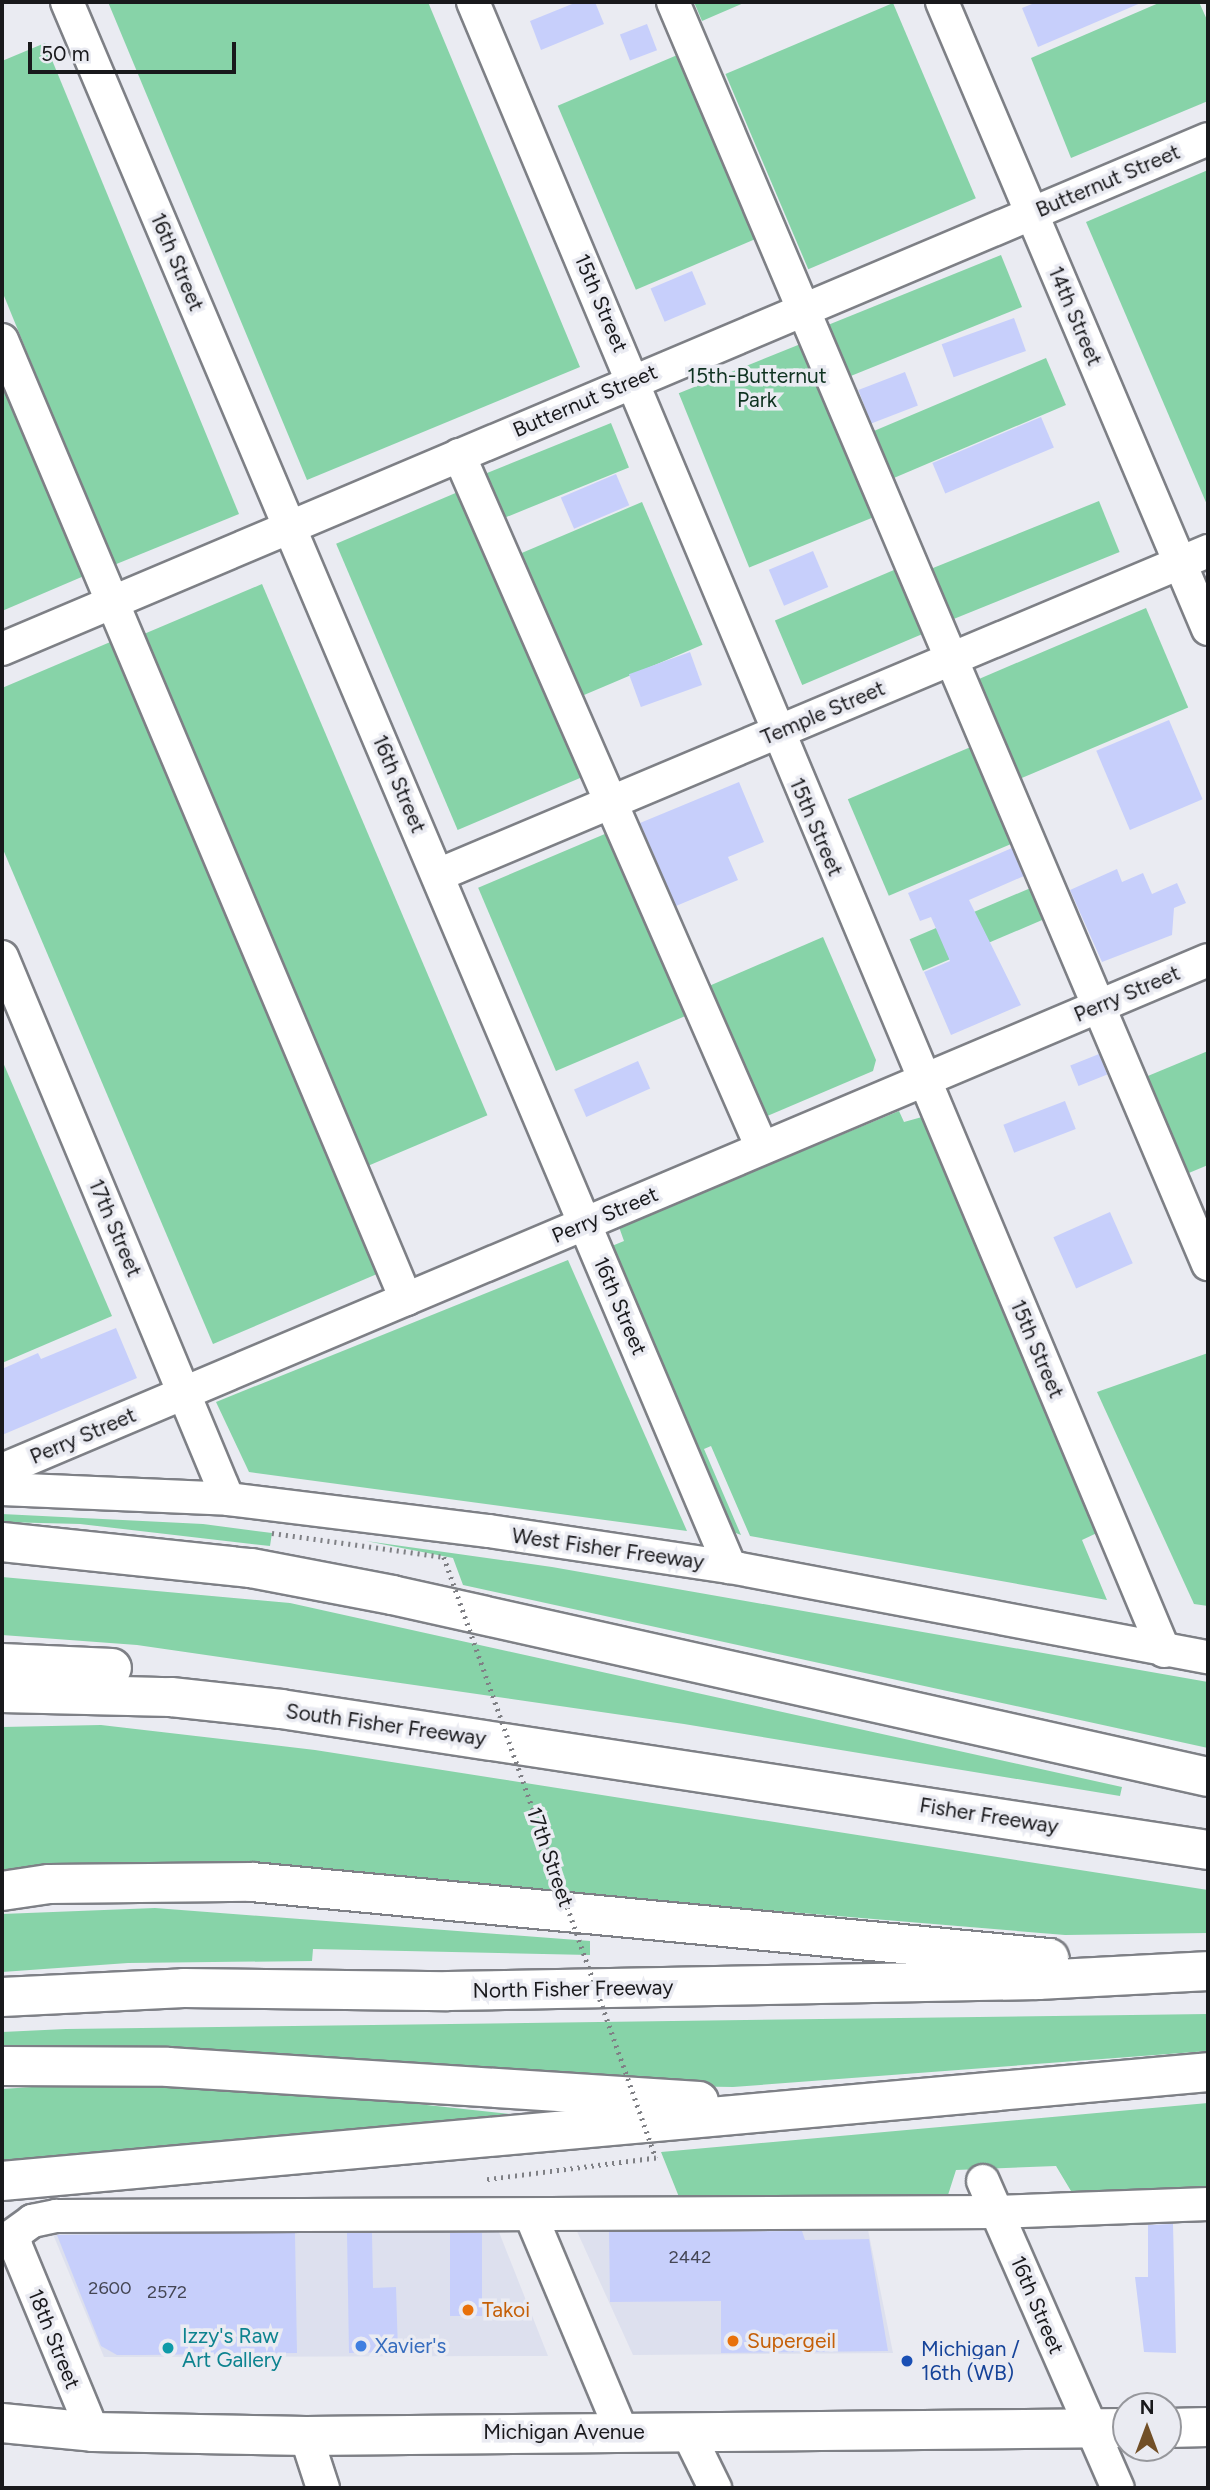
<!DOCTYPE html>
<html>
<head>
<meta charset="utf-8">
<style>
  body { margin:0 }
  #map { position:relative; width:1210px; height:2490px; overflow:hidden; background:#eaebf2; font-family:Figtree,sans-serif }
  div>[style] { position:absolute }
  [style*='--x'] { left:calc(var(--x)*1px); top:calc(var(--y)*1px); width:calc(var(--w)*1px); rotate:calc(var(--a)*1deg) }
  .built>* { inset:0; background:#dde0ee }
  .green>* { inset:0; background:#87d3a8; transform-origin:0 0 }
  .building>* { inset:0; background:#c7cffb; transform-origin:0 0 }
  .roads { filter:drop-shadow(2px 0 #7e8086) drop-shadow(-2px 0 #7e8086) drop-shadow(0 2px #7e8086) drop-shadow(0 -2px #7e8086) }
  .minor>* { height:32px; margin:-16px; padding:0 16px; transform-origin:16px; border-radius:16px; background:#fff }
  .major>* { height:38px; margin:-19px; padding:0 19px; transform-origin:19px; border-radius:19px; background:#fff }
  .highway>* { height:38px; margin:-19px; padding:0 19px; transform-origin:19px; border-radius:19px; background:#fff }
  .path-bridge>* { height:4.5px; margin-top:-2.25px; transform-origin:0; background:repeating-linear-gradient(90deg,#7f8085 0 2px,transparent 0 7px) }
  .dots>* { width:19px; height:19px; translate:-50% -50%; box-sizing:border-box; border:4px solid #eaebf2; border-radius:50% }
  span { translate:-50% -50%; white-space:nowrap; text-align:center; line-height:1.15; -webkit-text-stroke:7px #eaebf2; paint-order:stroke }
  .number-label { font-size:18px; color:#444654 }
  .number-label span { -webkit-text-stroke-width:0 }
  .street-label { font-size:21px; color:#19191c }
  .park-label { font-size:21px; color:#0e3220 }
  .food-label { font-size:21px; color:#c56008 }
  .left { translate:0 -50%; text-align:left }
  .culture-label { font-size:21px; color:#0d838f }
  .shop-label { font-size:21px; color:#366cbe }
  .transit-label { font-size:21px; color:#164399 }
  .frame { position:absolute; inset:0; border:4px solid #19191c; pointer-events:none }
  .north { position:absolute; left:1112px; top:2392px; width:70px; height:70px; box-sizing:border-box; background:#eaebf2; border:2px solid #96979c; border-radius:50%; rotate:0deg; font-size:19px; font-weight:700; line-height:28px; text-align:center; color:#19191c }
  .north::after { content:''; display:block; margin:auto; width:24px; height:32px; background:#714f27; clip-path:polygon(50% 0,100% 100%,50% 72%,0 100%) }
  .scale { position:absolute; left:28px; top:42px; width:208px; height:32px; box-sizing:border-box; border:4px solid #19191c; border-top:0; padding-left:9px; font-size:21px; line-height:24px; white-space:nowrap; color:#19191c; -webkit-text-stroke:5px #eaebf2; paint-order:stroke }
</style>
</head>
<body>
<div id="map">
  <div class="built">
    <i style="clip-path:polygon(495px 2222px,548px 2356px,104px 2357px,50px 2227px)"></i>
    <i style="clip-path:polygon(867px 2225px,893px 2353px,633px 2355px,575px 2227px)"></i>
  </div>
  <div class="green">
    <i style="clip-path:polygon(108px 2px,428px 2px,580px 367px,307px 480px)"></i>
    <i style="clip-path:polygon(694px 2px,746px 2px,702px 21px)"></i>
    <i style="clip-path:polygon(1161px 2px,1199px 2px,1208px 22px,1208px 101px,1071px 158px,1031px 58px)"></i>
    <i style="left:893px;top:3px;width:212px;height:182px;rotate:67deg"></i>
    <i style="clip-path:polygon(45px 43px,239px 514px,114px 565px,2px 291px,2px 61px)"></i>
    <i style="left:682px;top:53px;width:200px;height:135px;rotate:67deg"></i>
    <i style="clip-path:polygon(1208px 170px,1208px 507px,1086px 222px)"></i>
    <i style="left:1001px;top:255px;width:56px;height:192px;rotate:68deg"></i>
    <i style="left:803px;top:343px;width:188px;height:134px;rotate:68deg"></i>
    <i style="left:1046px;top:358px;width:51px;height:194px;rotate:67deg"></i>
    <i style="clip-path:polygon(2px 366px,91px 573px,2px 611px)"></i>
    <i style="left:611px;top:423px;width:48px;height:143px;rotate:68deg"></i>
    <i style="left:465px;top:489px;width:311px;height:140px;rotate:67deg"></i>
    <i style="left:1099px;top:501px;width:55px;height:187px;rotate:68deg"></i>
    <i style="left:642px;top:502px;width:155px;height:139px;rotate:67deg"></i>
    <i style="left:901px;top:567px;width:70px;height:137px;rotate:67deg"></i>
    <i style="left:262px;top:584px;width:577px;height:134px;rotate:67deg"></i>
    <i style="left:1146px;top:608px;width:108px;height:184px;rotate:67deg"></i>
    <i style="clip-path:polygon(115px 640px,384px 1271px,213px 1344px,2px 847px,2px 688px)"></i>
    <i style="left:973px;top:746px;width:105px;height:136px;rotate:67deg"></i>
    <i style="left:619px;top:828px;width:199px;height:153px;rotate:67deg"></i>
    <i style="left:1033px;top:887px;width:34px;height:134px;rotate:67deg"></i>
    <i style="clip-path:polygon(823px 937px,876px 1060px,873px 1071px,758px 1120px,702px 989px)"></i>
    <i style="clip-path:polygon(1208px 1051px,1208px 1165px,1184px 1175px,1143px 1078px)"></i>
    <i style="clip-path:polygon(2px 1060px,112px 1316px,2px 1363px)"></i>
    <i style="clip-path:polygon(899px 1111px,904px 1122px,922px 1117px,1099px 1532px,1082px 1540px,1107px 1600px,750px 1536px,711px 1446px,704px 1449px,741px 1535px,728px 1530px,607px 1248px,624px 1241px,619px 1227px)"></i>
    <i style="clip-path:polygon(568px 1260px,687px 1531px,249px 1472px,216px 1402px)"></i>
    <i style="clip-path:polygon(1208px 1353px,1208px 1606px,1194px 1604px,1097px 1392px)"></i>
    <i style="clip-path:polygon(2px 1514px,203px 1524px,272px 1533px,270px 1546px,80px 1524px,2px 1522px)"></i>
    <i style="clip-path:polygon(366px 1541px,552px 1567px,1208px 1682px,1208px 1748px,463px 1585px,453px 1558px)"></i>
    <i style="clip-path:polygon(2px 1577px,290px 1603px,1122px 1787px,1120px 1796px,684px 1724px,137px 1645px,2px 1635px)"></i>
    <i style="clip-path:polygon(101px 1725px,315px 1750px,1208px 1890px,1208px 1933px,1065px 1935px,226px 1865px,65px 1864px,2px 1871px,2px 1727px)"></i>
    <i style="clip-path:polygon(155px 1908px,590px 1941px,590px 1955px,313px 1949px,312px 1961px,128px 1963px,2px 1972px,2px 1914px)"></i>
    <i style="clip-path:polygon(1208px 2014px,1208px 2051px,733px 2087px,607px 2085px,310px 2065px,210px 2049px,2px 2047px,2px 2032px,66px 2029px)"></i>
    <i style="clip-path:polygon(62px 2085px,306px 2092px,519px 2115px,2px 2164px,2px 2089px)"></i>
    <i style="clip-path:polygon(1208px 2103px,1208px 2199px,1074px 2196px,1056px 2166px,956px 2170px,948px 2195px,679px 2197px,661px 2152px)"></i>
  </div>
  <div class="building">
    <i style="clip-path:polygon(577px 2px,595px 2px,604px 24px,541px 50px,530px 21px)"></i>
    <i style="clip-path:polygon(1037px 2px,1143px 2px,1038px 47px,1022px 8px)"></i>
    <i style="left:647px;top:24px;width:28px;height:29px;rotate:69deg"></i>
    <i style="left:692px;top:271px;width:36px;height:45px;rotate:67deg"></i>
    <i style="left:1014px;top:318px;width:35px;height:77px;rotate:70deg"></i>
    <i style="left:905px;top:372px;width:36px;height:50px;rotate:69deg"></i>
    <i style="left:1041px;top:417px;width:33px;height:118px;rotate:67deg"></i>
    <i style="left:616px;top:474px;width:34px;height:60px;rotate:67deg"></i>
    <i style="left:813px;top:551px;width:39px;height:48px;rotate:67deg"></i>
    <i style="left:690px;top:652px;width:35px;height:65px;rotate:70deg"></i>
    <i style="left:1169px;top:720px;width:86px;height:79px;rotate:67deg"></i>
    <i style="clip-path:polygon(739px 782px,764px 842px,728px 857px,738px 880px,676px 906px,640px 823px)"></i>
    <i style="clip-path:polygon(1012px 848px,1024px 876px,969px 900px,1021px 1005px,951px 1035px,924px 972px,950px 961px,931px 917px,920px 921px,908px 893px)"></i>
    <i style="clip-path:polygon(1117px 869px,1122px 882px,1143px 873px,1152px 894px,1177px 883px,1186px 903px,1174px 908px,1172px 935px,1102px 962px,1070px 890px)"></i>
    <i style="left:1099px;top:1054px;width:22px;height:31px;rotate:68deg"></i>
    <i style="left:638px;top:1061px;width:30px;height:70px;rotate:66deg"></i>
    <i style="left:1065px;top:1101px;width:30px;height:66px;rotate:69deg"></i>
    <i style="left:1110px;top:1212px;width:56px;height:62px;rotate:66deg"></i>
    <i style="clip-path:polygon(116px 1328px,137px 1378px,2px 1435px,2px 1369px,38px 1353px,41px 1359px)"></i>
    <i style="clip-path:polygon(1173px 2224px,1176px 2353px,1144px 2352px,1135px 2277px,1148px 2277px,1148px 2225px)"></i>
    <i style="clip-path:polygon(802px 2231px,805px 2240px,869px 2239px,888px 2351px,721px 2353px,721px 2301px,610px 2302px,609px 2232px)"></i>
    <i style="clip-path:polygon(295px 2233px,297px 2353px,143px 2355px,117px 2355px,101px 2346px,57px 2235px)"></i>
    <i style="clip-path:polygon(347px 2233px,372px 2233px,373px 2288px,396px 2287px,398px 2352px,349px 2353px)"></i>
    <i style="left:450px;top:2233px;width:32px;height:83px"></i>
  </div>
  <div class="roads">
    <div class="minor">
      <i style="--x:67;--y:2;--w:1700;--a:67.04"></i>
      <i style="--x:473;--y:2;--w:1788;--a:67.26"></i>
      <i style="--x:673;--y:2;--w:1371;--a:67.03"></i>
      <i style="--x:942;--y:2;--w:681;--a:67.01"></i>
      <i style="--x:2;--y:340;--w:1041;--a:67.16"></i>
      <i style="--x:459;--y:455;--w:756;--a:66.38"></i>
      <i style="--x:2;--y:649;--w:1309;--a:-22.92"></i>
      <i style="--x:438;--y:875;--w:835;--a:-22.82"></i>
      <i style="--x:2;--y:957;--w:587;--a:67.37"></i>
      <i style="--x:2;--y:1470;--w:1309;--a:-22.92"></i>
      <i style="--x:2;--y:1489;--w:226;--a:2.5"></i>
      <i style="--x:228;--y:1499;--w:263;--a:7"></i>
      <i style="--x:489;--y:1531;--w:244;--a:8.5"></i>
      <i style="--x:730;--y:1567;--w:486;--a:10.7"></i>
      <i style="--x:983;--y:2181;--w:335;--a:66.3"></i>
      <i style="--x:531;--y:2216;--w:234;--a:67.2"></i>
      <i style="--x:687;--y:2431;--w:64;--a:63.8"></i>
      <i style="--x:93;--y:2432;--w:201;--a:-112.5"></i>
      <i style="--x:16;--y:2246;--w:11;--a:-105"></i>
      <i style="--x:13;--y:2235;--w:24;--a:-36"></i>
      <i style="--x:32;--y:2221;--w:25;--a:-12"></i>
      <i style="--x:56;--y:2216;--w:941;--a:-0.24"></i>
      <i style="--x:997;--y:2212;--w:211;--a:-2.2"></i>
      <i style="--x:306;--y:2436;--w:55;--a:71.9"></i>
    </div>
    <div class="major">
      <i style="--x:2;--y:2423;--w:91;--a:5.6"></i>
      <i style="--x:93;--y:2432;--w:213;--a:1.1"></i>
      <i style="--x:306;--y:2436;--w:820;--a:-0.56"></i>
      <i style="--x:1168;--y:2428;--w:40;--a:-1.4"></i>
    </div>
    <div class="highway">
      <i style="--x:2;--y:1542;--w:250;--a:6"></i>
      <i style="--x:251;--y:1568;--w:144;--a:10.8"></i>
      <i style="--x:392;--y:1595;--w:836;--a:12.57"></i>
      <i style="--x:2;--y:1663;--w:110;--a:2.6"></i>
      <i style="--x:2;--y:1693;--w:169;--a:1.4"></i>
      <i style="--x:171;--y:1697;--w:111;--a:6.2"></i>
      <i style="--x:281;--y:1709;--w:938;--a:8.65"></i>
      <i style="--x:2;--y:1891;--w:48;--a:-8.5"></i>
      <i style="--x:49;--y:1884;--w:203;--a:-0.6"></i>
      <i style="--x:252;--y:1882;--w:801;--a:5.45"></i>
      <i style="--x:2;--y:1997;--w:182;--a:-2.8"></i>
      <i style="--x:184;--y:1988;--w:264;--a:0.7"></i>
      <i style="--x:448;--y:1991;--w:590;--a:-1.07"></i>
      <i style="--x:1038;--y:1980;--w:170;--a:-3"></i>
      <i style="--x:2;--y:2066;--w:166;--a:0.3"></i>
      <i style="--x:168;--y:2067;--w:532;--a:3.66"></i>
      <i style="--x:2;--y:2181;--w:1211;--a:-5.16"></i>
    </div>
  </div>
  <div class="path-bridge">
    <i style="--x:272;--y:1533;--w:174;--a:7.9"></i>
    <i style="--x:444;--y:1557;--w:637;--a:70.57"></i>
    <i style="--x:656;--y:2158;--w:172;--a:172.7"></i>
  </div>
  <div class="dots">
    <i style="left:468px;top:2310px;background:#e8710a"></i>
    <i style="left:733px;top:2341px;background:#e8710a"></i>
    <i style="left:361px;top:2346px;background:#3f7fe0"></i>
    <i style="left:168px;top:2348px;background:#0f9aa8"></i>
    <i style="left:907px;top:2361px;background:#1a4fb4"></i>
  </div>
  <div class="number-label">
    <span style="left:690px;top:2257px">2442</span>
    <span style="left:110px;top:2288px">2600</span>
    <span style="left:167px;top:2292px">2572</span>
  </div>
  <div class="street-label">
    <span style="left:1108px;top:181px;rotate:-23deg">Butternut Street</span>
    <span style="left:177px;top:262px;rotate:67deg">16th Street</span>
    <span style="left:601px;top:303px;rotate:67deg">15th Street</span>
    <span style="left:1075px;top:316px;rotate:67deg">14th Street</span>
    <span style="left:585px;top:401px;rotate:-23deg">Butternut Street</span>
    <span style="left:823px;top:713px;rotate:-23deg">Temple Street</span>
    <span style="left:399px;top:784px;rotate:67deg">16th Street</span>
    <span style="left:816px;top:827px;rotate:67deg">15th Street</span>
    <span style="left:1127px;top:994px;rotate:-23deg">Perry Street</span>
    <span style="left:605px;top:1215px;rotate:-23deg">Perry Street</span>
    <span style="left:115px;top:1228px;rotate:67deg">17th Street</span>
    <span style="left:620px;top:1306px;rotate:67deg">16th Street</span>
    <span style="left:1037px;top:1349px;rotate:67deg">15th Street</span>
    <span style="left:83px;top:1436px;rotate:-23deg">Perry Street</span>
    <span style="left:608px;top:1549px;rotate:8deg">West Fisher Freeway</span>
    <span style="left:386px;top:1725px;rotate:8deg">South Fisher Freeway</span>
    <span style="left:989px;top:1816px;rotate:9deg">Fisher Freeway</span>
    <span style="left:550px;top:1857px;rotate:71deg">17th Street</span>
    <span style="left:573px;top:1989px;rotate:-1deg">North Fisher Freeway</span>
    <span style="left:1037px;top:2305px;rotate:67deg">16th Street</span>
    <span style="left:54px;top:2339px;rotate:68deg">18th Street</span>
    <span style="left:564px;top:2432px">Michigan Avenue</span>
  </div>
  <div class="park-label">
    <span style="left:757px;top:388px">15th-Butternut<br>Park</span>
  </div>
  <div class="food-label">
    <span class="left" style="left:482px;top:2310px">Takoi</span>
    <span class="left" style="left:747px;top:2341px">Supergeil</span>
  </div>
  <div class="culture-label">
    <span class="left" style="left:182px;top:2348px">Izzy's Raw<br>Art Gallery</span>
  </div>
  <div class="shop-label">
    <span class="left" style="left:375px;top:2346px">Xavier's</span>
  </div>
  <div class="transit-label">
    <span class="left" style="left:921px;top:2361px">Michigan /<br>16th (WB)</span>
  </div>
  <div class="frame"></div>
  <div class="north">N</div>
  <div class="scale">50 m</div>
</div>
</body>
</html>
